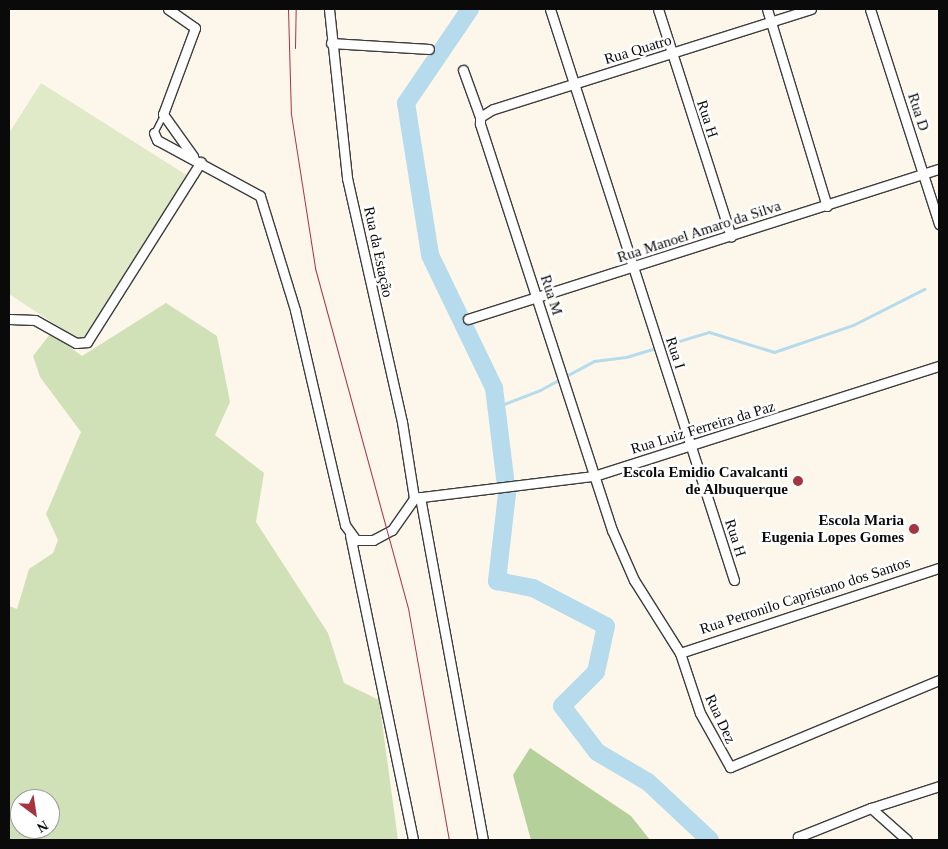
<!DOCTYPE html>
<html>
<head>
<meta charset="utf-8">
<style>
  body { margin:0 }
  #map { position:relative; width:948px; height:849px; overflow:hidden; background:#fcf7ea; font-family:"Times New Roman",serif }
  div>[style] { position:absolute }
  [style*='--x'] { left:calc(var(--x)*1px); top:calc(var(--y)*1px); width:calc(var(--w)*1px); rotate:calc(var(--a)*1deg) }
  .green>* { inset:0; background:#d0e1b8 }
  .forest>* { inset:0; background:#b5d09a }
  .pitch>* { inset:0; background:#e0eac9 }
  .stream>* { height:3px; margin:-1.5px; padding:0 1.5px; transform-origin:1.5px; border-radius:1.5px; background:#b5dbed }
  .river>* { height:18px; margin:-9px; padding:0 9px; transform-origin:9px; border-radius:9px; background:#b5dbed }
  .roads { filter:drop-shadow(1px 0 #3d3d3d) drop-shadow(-1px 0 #3d3d3d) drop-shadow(0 1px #3d3d3d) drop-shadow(0 -1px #3d3d3d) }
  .lane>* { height:4.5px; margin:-2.25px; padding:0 2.25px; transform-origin:2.25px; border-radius:2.25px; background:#fff }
  .street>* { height:9px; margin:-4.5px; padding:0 4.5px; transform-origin:4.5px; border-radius:4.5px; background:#fff }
  .tram>* { height:1px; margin:-0.5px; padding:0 0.5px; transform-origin:0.5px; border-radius:0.5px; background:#a63541 }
  .dots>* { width:14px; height:14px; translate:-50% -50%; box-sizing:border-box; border:2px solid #fff; border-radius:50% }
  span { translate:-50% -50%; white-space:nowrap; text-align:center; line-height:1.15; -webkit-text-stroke:5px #fff; paint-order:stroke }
  .street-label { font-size:15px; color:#0a0a0a }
  .poi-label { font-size:15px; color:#0a0a0a; font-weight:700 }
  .right { translate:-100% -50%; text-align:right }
  .frame { position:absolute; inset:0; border:10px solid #0a0a0a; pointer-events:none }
  .north { position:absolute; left:10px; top:789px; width:50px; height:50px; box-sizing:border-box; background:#fff; border:1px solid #9d9d9d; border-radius:50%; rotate:149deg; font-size:14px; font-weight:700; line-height:20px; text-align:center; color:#0a0a0a }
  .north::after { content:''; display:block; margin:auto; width:18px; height:22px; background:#a63541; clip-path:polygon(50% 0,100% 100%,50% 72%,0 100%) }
</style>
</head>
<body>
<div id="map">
  <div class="green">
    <i style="clip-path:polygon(evenodd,166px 303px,217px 336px,230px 402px,215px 435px,264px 473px,256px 522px,328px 633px,344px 683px,379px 700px,398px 840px,9px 840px,9px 606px,17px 609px,29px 569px,53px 553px,58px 540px,46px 514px,81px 432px,40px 377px,33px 356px,51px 333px,82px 356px,166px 303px,20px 799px,50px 799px,50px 829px,20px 829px,20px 799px)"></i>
  </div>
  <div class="forest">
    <i style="clip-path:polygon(530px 748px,631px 816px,650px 840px,531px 840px,513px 775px)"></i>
  </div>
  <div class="pitch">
    <i style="clip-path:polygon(41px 83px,188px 176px,82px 342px,9px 294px,9px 133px)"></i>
  </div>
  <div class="stream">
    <i style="--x:496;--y:407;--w:47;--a:-21.1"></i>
    <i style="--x:540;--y:390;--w:61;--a:-28.2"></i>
    <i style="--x:594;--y:361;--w:32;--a:-7"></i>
    <i style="--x:626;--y:357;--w:87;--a:-16.8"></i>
    <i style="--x:709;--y:332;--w:68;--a:17.1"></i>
    <i style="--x:774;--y:352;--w:83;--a:-18.9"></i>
    <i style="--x:853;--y:325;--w:80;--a:-26.9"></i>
  </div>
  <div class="river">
    <i style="--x:470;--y:9;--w:114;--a:124.2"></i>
    <i style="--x:406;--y:103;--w:154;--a:81"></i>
    <i style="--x:430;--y:255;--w:148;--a:64.3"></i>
    <i style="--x:494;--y:388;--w:91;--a:83"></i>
    <i style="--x:507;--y:494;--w:88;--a:96.6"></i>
    <i style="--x:497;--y:581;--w:37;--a:11"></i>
    <i style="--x:533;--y:588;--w:82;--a:27.5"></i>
    <i style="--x:606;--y:626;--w:47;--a:102.3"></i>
    <i style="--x:596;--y:672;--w:48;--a:135"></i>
    <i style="--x:562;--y:706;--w:58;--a:52.7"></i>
    <i style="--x:597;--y:752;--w:59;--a:30.5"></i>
    <i style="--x:648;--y:782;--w:85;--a:43.1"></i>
  </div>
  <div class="roads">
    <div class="lane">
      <i style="--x:154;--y:133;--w:20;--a:-63"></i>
    </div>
    <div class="street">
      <i style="--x:168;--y:9;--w:33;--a:35"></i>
      <i style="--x:195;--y:28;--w:92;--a:110.4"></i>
      <i style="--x:163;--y:114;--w:52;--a:54.5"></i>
      <i style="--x:329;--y:9;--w:170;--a:83.9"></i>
      <i style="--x:347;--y:178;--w:250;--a:77.3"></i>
      <i style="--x:402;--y:422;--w:77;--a:81"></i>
      <i style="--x:550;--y:9;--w:600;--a:72.14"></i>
      <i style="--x:658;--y:9;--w:239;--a:72.2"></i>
      <i style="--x:767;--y:9;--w:206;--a:73.1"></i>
      <i style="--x:811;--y:9;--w:333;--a:162.5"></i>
      <i style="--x:493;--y:109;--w:15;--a:148"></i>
      <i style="--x:480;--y:117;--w:7;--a:90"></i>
      <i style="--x:480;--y:124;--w:427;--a:72"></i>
      <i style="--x:612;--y:530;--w:55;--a:66.3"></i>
      <i style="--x:634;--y:580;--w:86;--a:57.8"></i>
      <i style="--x:680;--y:653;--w:63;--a:71.6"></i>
      <i style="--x:700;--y:713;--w:62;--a:60.9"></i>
      <i style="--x:730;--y:767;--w:226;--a:-22.6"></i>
      <i style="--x:870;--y:9;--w:226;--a:72.2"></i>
      <i style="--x:331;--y:43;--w:98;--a:3.5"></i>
      <i style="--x:463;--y:70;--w:50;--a:70.1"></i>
      <i style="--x:154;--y:133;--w:8;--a:67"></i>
      <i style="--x:157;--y:140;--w:117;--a:28.5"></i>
      <i style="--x:260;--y:196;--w:119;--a:72.9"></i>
      <i style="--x:295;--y:310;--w:221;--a:76.9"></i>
      <i style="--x:345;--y:525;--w:19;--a:54"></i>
      <i style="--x:356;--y:540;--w:17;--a:0"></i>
      <i style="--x:373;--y:540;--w:21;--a:-28"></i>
      <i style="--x:392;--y:530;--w:39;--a:-55"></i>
      <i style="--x:414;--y:498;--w:181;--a:-7"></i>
      <i style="--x:594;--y:476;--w:362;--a:-17.7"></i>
      <i style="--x:9;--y:319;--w:26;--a:2"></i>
      <i style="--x:35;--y:320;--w:47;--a:29.3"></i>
      <i style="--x:76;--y:343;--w:11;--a:-5"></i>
      <i style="--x:87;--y:342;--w:213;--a:-57.7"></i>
      <i style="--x:468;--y:319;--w:494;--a:-17.7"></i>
      <i style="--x:420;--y:497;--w:349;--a:79.6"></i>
      <i style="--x:350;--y:535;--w:311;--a:78.3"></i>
      <i style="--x:680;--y:653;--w:273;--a:-18.2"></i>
      <i style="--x:871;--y:808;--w:48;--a:41.6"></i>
      <i style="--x:800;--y:840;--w:4;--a:-124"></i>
      <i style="--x:798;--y:837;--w:79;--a:-21.7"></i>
      <i style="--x:871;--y:808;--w:71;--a:-17.9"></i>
    </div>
  </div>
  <div class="tram">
    <i style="--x:288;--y:9;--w:105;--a:88.4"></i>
    <i style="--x:291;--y:114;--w:156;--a:81.1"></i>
    <i style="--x:315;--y:268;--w:352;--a:74.7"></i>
    <i style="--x:408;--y:608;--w:236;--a:80"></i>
    <i style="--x:295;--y:48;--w:39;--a:-89"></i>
  </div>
  <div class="dots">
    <i style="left:798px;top:481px;background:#a63541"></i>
    <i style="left:914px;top:529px;background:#a63541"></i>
  </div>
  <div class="street-label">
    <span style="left:638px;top:50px;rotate:-17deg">Rua Quatro</span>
    <span style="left:918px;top:112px;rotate:72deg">Rua D</span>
    <span style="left:707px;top:119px;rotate:72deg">Rua H</span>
    <span style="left:699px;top:232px;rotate:-18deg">Rua Manoel Amaro da Silva</span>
    <span style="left:378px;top:252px;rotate:78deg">Rua da Estação</span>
    <span style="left:551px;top:295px;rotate:72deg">Rua M</span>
    <span style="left:675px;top:353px;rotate:72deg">Rua I</span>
    <span style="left:703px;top:428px;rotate:-17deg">Rua Luiz Ferreira da Paz</span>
    <span style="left:735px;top:538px;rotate:72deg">Rua H</span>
    <span style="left:805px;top:596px;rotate:-18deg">Rua Petronilo Capristano dos Santos</span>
    <span style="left:720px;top:719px;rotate:65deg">Rua Dez</span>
  </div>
  <div class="poi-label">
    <span class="right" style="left:788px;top:481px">Escola Emidio Cavalcanti<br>de Albuquerque</span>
    <span class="right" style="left:904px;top:529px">Escola Maria<br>Eugenia Lopes Gomes</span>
  </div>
  <div class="frame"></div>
  <div class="north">N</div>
</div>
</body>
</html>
